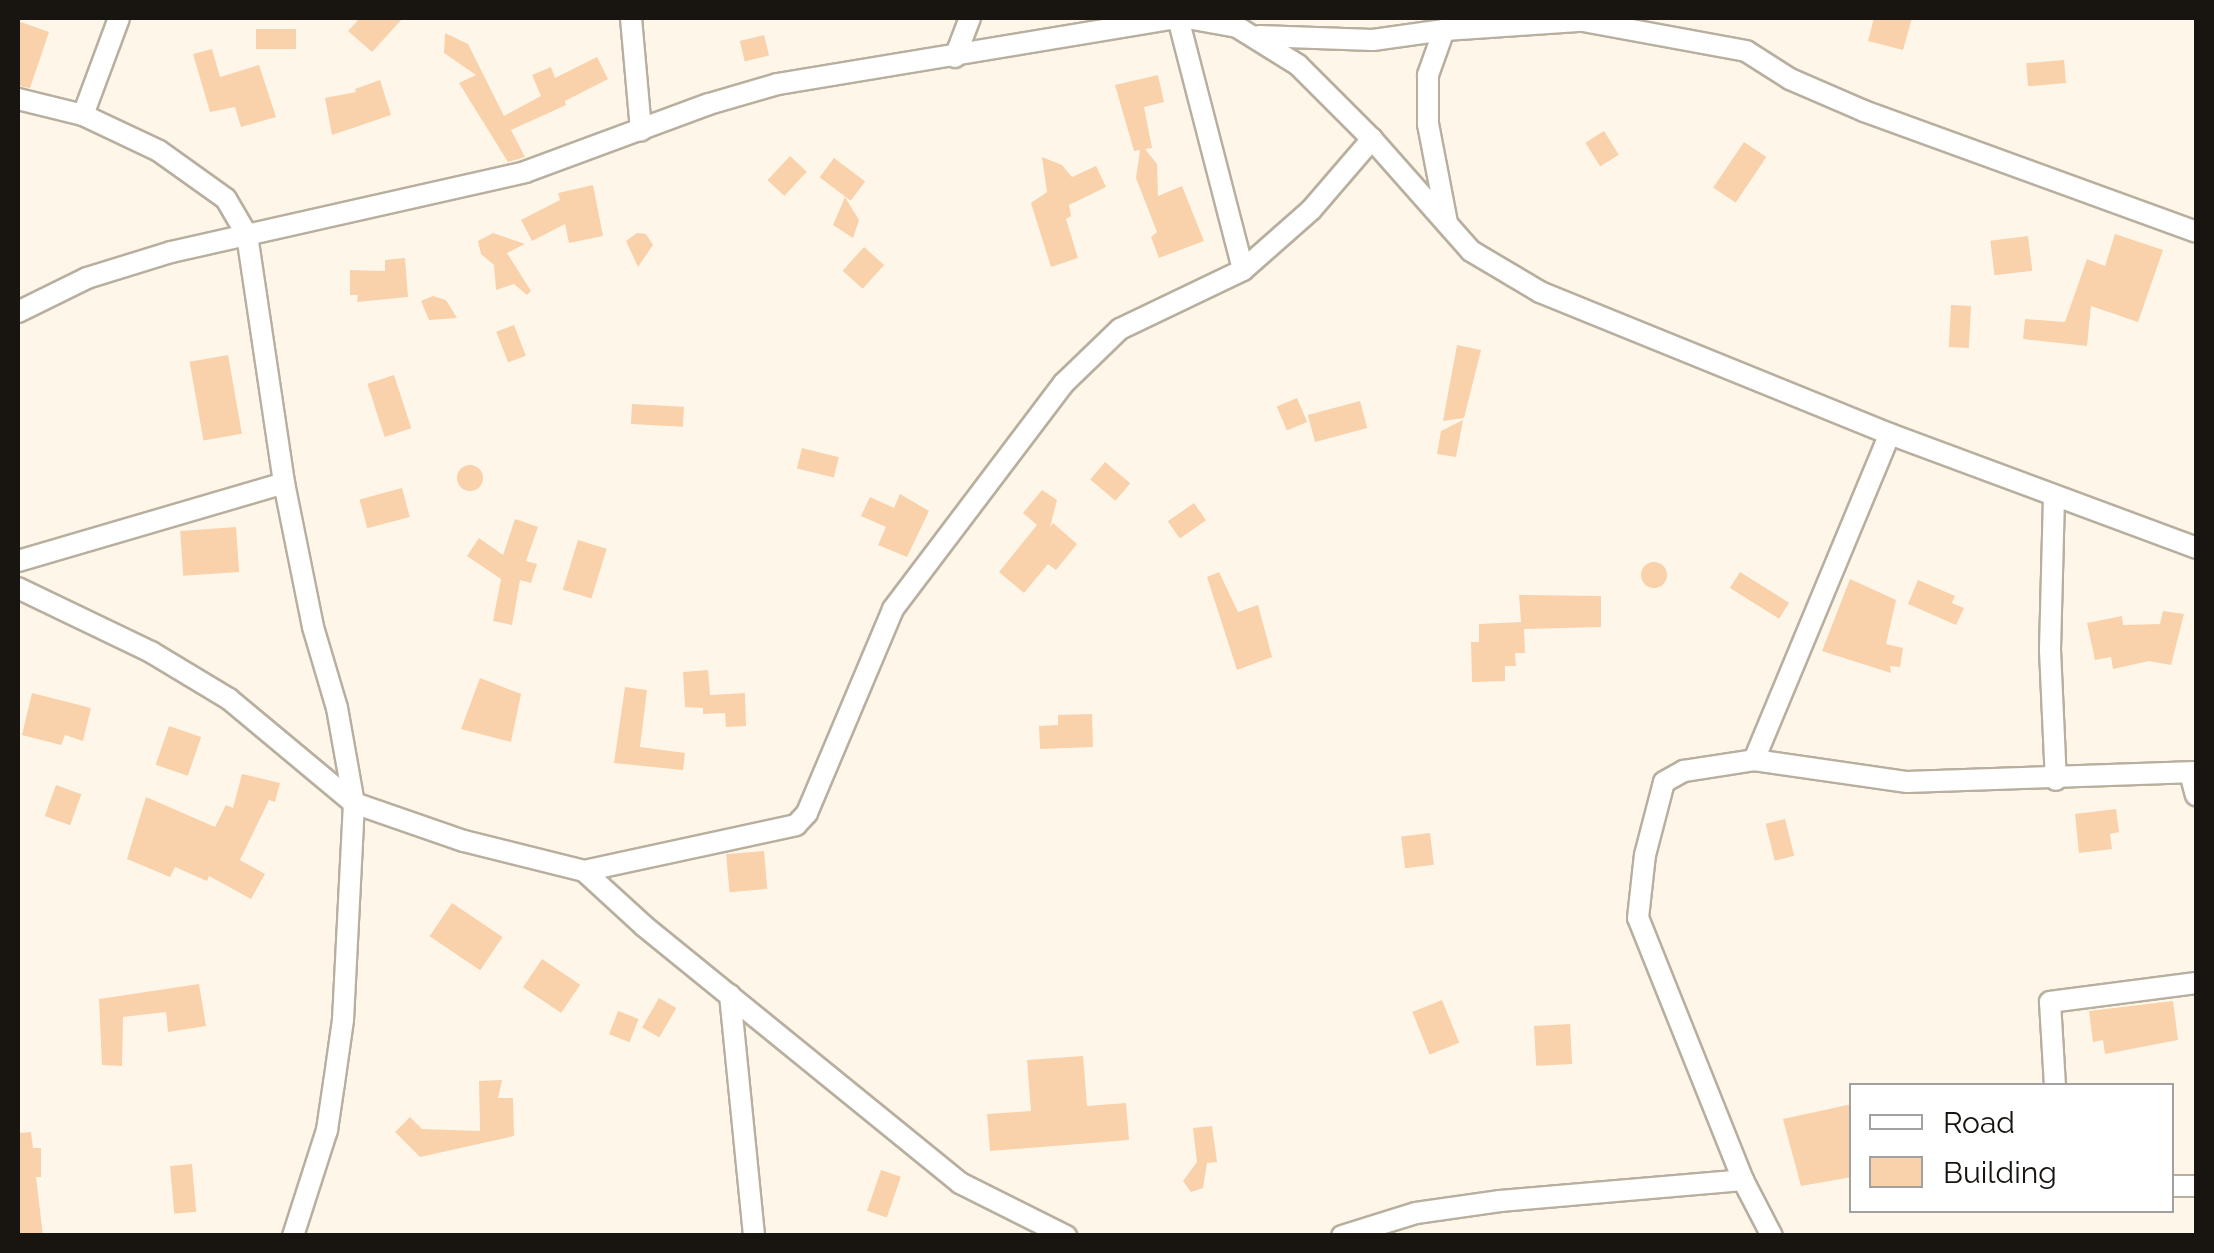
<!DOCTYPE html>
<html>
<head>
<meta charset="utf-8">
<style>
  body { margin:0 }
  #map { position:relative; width:2214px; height:1253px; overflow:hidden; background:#fef7e9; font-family:Raleway,sans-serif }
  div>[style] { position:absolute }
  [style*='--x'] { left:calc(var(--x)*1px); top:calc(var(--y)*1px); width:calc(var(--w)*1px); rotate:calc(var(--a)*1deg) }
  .building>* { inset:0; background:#f9d1ab; transform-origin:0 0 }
  .round { border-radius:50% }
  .roads { filter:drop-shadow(2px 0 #b8af9f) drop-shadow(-2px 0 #b8af9f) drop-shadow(0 2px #b8af9f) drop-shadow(0 -2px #b8af9f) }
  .minor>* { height:20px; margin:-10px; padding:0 10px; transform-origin:10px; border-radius:10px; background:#fff }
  span { translate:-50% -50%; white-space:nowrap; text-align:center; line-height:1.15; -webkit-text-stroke:8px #fff; paint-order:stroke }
  .frame { position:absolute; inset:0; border:20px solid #18140f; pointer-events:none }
  .legend { position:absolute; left:1849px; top:1083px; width:325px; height:130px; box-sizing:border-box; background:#fff; border:2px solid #a3a19f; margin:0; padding:12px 18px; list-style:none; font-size:30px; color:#18140f }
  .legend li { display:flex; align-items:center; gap:20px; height:50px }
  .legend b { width:50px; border:2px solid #a3a19f }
</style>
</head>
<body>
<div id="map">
  <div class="building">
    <i style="clip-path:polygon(360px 18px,403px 18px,372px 52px,348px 31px)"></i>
    <i style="clip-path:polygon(1874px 18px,1912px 18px,1903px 50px,1868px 41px)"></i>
    <i style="clip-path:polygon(18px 21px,49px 32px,30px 88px,18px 86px)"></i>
    <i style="left:256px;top:29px;width:40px;height:20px"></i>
    <i style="clip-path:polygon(445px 33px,468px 44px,504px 116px,541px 96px,532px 75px,551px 67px,555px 78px,597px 57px,608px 79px,565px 101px,566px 105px,511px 130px,525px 157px,508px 162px,459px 83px,476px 75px,444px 53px)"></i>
    <i style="left:764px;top:35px;width:21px;height:25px;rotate:76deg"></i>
    <i style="clip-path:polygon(212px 49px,220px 77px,259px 65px,276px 117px,241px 127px,235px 107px,210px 112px,193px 54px)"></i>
    <i style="left:2064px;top:60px;width:23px;height:38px;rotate:85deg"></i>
    <i style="clip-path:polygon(1158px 75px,1164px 102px,1144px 107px,1152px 148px,1145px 149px,1157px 164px,1158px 196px,1182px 186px,1204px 241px,1159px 258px,1151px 237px,1157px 232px,1136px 178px,1140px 150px,1134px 151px,1115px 85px)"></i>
    <i style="clip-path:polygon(380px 80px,391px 115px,332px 135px,325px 98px,356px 92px,355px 89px)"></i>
    <i style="left:1604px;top:131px;width:28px;height:22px;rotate:58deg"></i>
    <i style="left:1744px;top:142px;width:27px;height:55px;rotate:34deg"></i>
    <i style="left:790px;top:156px;width:23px;height:33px;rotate:43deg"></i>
    <i style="clip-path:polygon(1042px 157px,1062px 165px,1072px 177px,1096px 166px,1106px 187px,1069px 205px,1071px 216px,1066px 219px,1078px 258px,1051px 267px,1031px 203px,1047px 192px)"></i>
    <i style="left:834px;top:158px;width:39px;height:24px;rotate:37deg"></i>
    <i style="clip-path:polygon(593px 185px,603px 236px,569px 243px,565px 224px,532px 241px,521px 220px,560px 200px,558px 193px)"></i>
    <i style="clip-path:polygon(845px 197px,859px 220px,853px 238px,833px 225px)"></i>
    <i style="clip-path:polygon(493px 233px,525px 244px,507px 253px,531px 291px,527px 295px,514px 284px,496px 290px,494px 265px,481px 254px,478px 241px)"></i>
    <i style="clip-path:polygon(637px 233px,646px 234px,653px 245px,638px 267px,626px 241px)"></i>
    <i style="clip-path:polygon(2115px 234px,2163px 250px,2138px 322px,2091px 306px,2087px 346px,2023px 339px,2025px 319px,2065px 322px,2087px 259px,2105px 266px)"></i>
    <i style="left:2028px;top:236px;width:35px;height:38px;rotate:83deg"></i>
    <i style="left:864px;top:247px;width:27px;height:32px;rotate:42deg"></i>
    <i style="clip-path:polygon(405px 258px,408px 297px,357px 302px,358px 295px,350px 295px,350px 270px,385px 271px,385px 260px)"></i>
    <i style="clip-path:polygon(433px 296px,446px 300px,457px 318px,429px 320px,421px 301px)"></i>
    <i style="left:1951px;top:305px;width:20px;height:42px;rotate:3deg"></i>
    <i style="left:514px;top:325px;width:33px;height:19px;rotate:69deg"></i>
    <i style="clip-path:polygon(1457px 345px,1481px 350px,1464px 418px,1443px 421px)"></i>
    <i style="left:228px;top:355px;width:80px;height:39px;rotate:80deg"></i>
    <i style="left:394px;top:375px;width:56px;height:28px;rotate:72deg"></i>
    <i style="left:1297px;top:398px;width:26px;height:22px;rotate:67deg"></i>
    <i style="left:1360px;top:401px;width:28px;height:54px;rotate:75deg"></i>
    <i style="left:632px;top:404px;width:52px;height:20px;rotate:3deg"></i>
    <i style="clip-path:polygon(1463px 420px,1456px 457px,1437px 454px,1441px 431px)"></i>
    <i style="left:802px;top:448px;width:38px;height:21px;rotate:14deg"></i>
    <i style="left:1105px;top:462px;width:33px;height:23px;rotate:40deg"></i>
    <i class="round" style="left:457px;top:465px;width:26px;height:26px"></i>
    <i style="left:402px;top:488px;width:30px;height:44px;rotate:75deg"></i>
    <i style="clip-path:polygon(1042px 490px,1057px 500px,1050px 527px,1053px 523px,1077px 544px,1056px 570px,1048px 564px,1024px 593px,999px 572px,1037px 525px,1023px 513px)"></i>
    <i style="clip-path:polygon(900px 494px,929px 511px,907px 557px,878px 545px,886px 527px,861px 516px,870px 497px,894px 508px)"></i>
    <i style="left:1194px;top:503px;width:21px;height:32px;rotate:55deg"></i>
    <i style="clip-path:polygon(515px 519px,538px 527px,526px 561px,537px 564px,531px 583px,520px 580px,512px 625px,493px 621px,501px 579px,467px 556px,479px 538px,503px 555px)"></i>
    <i style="left:236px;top:527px;width:45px;height:56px;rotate:86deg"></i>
    <i style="left:578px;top:540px;width:30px;height:52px;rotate:17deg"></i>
    <i class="round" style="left:1641px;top:562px;width:26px;height:26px"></i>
    <i style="clip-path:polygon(1219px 572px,1238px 612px,1258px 605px,1272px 657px,1237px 670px,1207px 577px)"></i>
    <i style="left:1740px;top:572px;width:58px;height:19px;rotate:32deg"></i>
    <i style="clip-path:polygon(1850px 579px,1896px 600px,1886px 644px,1903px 648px,1900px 667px,1890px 666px,1891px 673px,1822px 651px)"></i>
    <i style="clip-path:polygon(1918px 580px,1955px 596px,1952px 603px,1964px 608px,1956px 625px,1908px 604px)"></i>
    <i style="clip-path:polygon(1519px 595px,1601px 596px,1601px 627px,1524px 629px,1525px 653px,1515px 653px,1516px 666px,1505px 666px,1505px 681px,1472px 682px,1471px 642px,1479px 642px,1479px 624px,1521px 622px)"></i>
    <i style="clip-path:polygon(2163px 611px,2184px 614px,2171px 665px,2149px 661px,2113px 669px,2111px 657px,2095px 660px,2087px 623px,2122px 616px,2123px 625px,2160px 624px)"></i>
    <i style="clip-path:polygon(708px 670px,710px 695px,745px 693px,746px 726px,726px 727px,725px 713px,703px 714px,703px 708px,685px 707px,683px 672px)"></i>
    <i style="clip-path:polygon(480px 678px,521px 694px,511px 742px,461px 729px)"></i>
    <i style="clip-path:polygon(625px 687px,647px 690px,640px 747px,685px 753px,683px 770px,614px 763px)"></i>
    <i style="clip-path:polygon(32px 693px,91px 708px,83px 741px,65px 735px,61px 745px,22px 735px)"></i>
    <i style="clip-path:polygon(1092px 714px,1093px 747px,1040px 749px,1039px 726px,1058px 725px,1058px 715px)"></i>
    <i style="left:169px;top:726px;width:34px;height:41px;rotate:19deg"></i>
    <i style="clip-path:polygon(242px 774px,280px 783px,275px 802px,269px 800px,240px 860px,265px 874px,251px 899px,209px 876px,207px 881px,175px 867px,170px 877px,127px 859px,146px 797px,215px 827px,226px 805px,233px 808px)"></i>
    <i style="left:56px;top:785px;width:27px;height:33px;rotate:20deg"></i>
    <i style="clip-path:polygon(2116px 809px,2119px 832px,2110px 834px,2112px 849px,2079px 853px,2075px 814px)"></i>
    <i style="left:1785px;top:819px;width:38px;height:20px;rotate:76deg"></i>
    <i style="left:1430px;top:833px;width:32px;height:29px;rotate:83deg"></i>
    <i style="left:764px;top:851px;width:38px;height:38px;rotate:85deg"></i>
    <i style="left:452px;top:903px;width:61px;height:40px;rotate:34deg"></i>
    <i style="left:542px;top:959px;width:46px;height:34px;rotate:34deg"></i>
    <i style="clip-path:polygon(199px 984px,206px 1026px,168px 1032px,166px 1012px,123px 1017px,122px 1066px,102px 1065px,99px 999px)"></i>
    <i style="left:659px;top:998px;width:20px;height:34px;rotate:30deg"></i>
    <i style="left:1442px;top:1000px;width:46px;height:32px;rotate:68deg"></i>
    <i style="clip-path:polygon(2173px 1001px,2178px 1040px,2105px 1054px,2103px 1040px,2093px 1042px,2089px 1011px)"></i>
    <i style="left:618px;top:1011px;width:22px;height:25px;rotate:21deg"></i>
    <i style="left:1570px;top:1024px;width:40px;height:36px;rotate:87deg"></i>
    <i style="clip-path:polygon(1083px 1056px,1087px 1106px,1126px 1103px,1129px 1140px,990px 1151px,987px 1114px,1031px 1111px,1027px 1060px)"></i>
    <i style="clip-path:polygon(502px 1080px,498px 1098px,513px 1098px,514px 1136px,420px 1157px,395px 1132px,410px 1117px,422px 1129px,480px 1131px,479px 1081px)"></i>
    <i style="clip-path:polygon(1852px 1104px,1852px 1177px,1801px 1186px,1783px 1119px)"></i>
    <i style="clip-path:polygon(1212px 1126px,1217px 1162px,1207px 1163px,1203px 1188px,1191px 1192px,1183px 1181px,1197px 1162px,1193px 1128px)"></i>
    <i style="clip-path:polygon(31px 1132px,33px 1148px,41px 1148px,41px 1177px,36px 1177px,43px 1236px,18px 1236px,18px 1133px)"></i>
    <i style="left:192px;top:1164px;width:48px;height:22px;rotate:85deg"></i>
    <i style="left:881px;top:1170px;width:21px;height:43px;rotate:19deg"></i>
  </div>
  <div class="roads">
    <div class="minor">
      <i style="--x:631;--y:18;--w:113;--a:84.9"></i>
      <i style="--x:1178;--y:18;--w:260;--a:75.5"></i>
      <i style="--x:1187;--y:18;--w:51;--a:10.2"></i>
      <i style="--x:1237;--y:27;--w:72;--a:31.9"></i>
      <i style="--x:1298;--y:65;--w:105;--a:45"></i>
      <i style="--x:1372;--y:139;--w:149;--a:48.5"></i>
      <i style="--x:1471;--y:251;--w:80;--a:30.7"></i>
      <i style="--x:1540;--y:292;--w:378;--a:22.1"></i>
      <i style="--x:1890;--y:434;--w:327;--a:20.4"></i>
      <i style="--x:1583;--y:21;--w:166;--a:10.4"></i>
      <i style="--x:1746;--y:51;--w:52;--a:32.5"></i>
      <i style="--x:1790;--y:79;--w:81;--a:23.4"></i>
      <i style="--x:1864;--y:111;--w:353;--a:20"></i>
      <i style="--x:1444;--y:30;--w:48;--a:109.6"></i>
      <i style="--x:1428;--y:75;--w:49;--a:90"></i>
      <i style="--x:1428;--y:124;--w:101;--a:79.1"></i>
      <i style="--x:1259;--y:36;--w:114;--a:2"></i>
      <i style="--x:1373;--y:40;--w:72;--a:-8"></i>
      <i style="--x:1444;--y:30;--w:150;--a:-3.8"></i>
      <i style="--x:955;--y:57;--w:42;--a:-69"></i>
      <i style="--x:18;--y:99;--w:67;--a:13.8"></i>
      <i style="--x:83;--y:115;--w:84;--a:25.3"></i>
      <i style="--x:159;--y:151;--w:82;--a:35.6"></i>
      <i style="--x:226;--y:199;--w:42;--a:59.7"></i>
      <i style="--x:247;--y:235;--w:251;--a:81.5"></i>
      <i style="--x:284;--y:483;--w:147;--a:78.6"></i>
      <i style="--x:313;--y:627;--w:84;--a:73.5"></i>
      <i style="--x:337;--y:708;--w:97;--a:79.9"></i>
      <i style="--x:354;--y:803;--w:217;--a:92.9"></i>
      <i style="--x:343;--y:1020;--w:64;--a:98.1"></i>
      <i style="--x:334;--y:1083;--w:48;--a:98.5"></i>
      <i style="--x:327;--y:1130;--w:111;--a:107.8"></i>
      <i style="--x:83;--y:115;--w:103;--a:-69.6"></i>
      <i style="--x:18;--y:312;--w:77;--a:-26.2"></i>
      <i style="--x:87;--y:278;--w:88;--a:-17.2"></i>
      <i style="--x:171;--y:252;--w:363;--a:-12.7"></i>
      <i style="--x:525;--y:172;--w:196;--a:-20.3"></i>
      <i style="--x:709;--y:104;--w:72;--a:-16.2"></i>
      <i style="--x:778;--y:84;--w:402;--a:-9.4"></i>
      <i style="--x:2054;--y:497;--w:153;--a:91.5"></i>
      <i style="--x:2050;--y:650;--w:130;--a:87.4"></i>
      <i style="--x:18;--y:561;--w:277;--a:-16.3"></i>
      <i style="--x:18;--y:588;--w:148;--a:25.7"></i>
      <i style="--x:151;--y:652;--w:91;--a:31.1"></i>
      <i style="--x:229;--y:699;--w:163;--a:39.8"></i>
      <i style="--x:354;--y:803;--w:116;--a:19.1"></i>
      <i style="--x:464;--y:841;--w:124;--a:14"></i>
      <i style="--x:584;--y:871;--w:81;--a:42.5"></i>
      <i style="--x:644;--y:926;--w:407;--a:39.1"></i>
      <i style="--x:960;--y:1183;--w:119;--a:26.6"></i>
      <i style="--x:1754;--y:760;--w:353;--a:-67.4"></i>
      <i style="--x:2190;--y:773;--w:23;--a:75"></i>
      <i style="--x:584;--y:871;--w:217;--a:-12.2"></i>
      <i style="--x:796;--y:825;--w:16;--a:-47"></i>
      <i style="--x:807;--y:813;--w:221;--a:-67.1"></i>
      <i style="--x:893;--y:609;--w:282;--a:-52.9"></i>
      <i style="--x:1063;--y:384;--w:79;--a:-44"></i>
      <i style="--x:1120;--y:329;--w:136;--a:-25.6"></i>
      <i style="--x:1243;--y:270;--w:91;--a:-41.4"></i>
      <i style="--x:1311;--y:210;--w:94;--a:-49.3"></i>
      <i style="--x:730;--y:995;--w:242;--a:84.3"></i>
      <i style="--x:2055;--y:1086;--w:84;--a:-93.4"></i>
      <i style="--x:2050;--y:1002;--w:147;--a:-7.4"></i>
      <i style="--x:2172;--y:1186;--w:24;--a:0"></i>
      <i style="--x:1342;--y:1236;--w:77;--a:-17.3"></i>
      <i style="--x:1416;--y:1213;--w:85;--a:-8.1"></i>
      <i style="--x:1500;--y:1201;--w:244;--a:-4.9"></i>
      <i style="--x:1772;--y:1236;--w:63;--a:-117.4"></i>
      <i style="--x:1743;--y:1180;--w:282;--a:-111.8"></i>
      <i style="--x:1638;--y:918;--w:63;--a:-83.7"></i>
      <i style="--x:1645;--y:855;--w:75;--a:-75.4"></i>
      <i style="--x:1664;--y:782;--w:23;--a:-29"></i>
      <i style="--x:1684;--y:771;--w:71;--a:-8.9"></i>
      <i style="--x:1754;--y:760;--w:155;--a:8.2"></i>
      <i style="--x:1907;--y:782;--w:289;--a:-2"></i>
    </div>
  </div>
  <div class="frame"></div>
  <ul class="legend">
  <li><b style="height:12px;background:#fff"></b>Road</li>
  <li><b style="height:28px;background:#f9d1ab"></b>Building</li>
  </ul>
</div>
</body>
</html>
